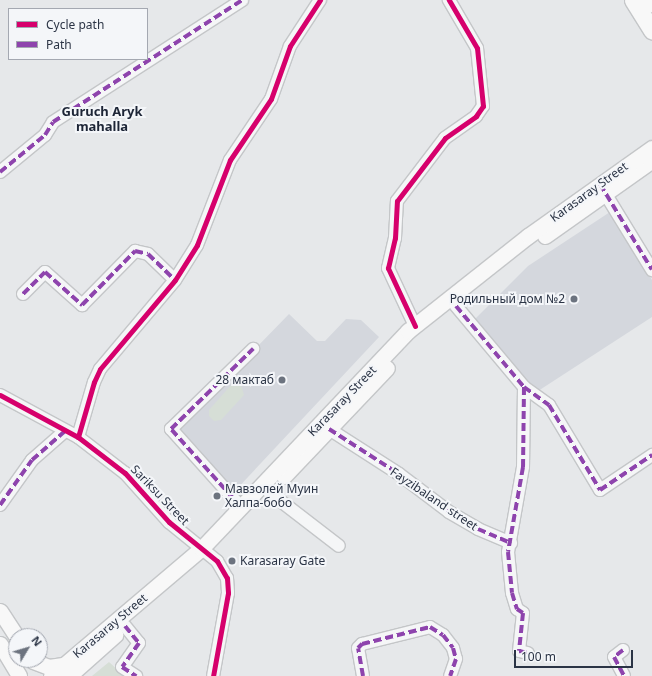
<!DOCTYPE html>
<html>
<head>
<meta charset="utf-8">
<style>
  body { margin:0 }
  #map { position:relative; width:652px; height:676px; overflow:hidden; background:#e6e8ea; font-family:"Noto Sans",sans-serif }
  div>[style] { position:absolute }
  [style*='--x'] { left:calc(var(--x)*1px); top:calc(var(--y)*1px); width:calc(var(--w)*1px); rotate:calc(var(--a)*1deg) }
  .built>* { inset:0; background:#d4d7dd }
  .green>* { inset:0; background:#d6ded6 }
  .roads { filter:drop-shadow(1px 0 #c4c6c8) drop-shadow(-1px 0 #c4c6c8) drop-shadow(0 1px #c4c6c8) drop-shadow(0 -1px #c4c6c8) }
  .minor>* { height:12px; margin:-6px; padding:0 6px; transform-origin:6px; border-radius:6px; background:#f5f6f7 }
  .major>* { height:15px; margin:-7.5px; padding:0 7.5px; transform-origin:7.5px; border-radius:7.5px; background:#f8f8f8 }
  .highway>* { height:17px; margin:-8.5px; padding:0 8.5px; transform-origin:8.5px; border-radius:8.5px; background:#f8f8f8 }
  .quiet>* { height:4px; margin-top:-2px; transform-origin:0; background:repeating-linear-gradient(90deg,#8e44ad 0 8px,transparent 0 12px) }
  .cycleway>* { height:5px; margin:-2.5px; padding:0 2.5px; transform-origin:2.5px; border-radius:2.5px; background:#d6006c }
  .dots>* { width:11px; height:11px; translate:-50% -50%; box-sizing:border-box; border:2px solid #f4f6f9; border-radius:50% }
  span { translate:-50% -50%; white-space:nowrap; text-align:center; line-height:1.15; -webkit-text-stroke:4px #f4f6f9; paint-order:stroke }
  .street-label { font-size:12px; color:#2b3445 }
  .poi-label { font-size:12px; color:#2b3445 }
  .right { translate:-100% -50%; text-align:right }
  .left { translate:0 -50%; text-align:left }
  .neighbourhood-label { font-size:13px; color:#1d2536; font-weight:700 }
  .legend { position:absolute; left:8px; top:8px; width:140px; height:52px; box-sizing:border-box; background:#f4f6f9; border:1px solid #a4a8b1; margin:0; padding:5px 7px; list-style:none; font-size:12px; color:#2b3445 }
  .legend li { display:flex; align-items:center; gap:8px; height:20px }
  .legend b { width:20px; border:1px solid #a4a8b1 }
  .north { position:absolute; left:8px; top:628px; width:40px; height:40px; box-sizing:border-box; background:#f4f6f9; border:1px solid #a4a8b1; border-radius:50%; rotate:52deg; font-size:11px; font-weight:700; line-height:16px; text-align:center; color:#2b3445 }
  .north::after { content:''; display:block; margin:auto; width:14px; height:18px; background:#6c737f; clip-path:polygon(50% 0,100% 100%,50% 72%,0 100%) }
  .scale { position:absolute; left:514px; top:650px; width:119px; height:18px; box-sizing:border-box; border:2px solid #2b3445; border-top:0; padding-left:5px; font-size:12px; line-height:14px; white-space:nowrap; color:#2b3445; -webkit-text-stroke:3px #f4f6f9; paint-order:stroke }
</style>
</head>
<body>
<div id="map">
  <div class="built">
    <i style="clip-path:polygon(610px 212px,652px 280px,652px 317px,535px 393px,473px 321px,528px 266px)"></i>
    <i style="clip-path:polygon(289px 314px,317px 341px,325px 341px,346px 319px,361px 320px,379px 337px,234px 492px,209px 468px,199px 449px,178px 428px)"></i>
  </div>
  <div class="green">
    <i style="clip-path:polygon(232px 384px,241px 385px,244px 395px,221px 420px,214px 421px,209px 416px,209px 410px)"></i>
    <i style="clip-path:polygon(109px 662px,120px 672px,132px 676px,92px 676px)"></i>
  </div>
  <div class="roads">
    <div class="minor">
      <i style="--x:0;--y:172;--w:58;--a:-39.4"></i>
      <i style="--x:45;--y:135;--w:15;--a:-58"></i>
      <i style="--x:53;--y:122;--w:225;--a:-32.8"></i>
      <i style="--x:600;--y:185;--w:100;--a:58.5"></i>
      <i style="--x:23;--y:294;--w:31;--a:-45"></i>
      <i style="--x:45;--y:272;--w:50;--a:41.7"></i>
      <i style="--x:82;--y:305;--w:76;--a:-45.5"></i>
      <i style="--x:135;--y:251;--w:13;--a:13"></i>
      <i style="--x:148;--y:254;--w:37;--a:44"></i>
      <i style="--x:456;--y:306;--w:106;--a:50"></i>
      <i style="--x:524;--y:387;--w:31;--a:36"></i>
      <i style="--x:549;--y:405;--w:99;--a:59"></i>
      <i style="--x:600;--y:490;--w:63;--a:-33.9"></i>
      <i style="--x:415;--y:326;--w:64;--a:-115"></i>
      <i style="--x:388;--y:268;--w:31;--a:-77"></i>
      <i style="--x:395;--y:238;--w:37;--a:-87"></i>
      <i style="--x:397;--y:201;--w:79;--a:-52.7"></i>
      <i style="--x:445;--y:138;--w:38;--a:-35"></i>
      <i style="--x:476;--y:116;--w:12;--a:-55"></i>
      <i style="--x:483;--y:106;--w:58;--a:-95.9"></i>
      <i style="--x:477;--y:48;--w:56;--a:-120.3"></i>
      <i style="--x:524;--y:387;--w:80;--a:90.7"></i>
      <i style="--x:523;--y:467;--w:86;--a:100"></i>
      <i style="--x:508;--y:552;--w:41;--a:84.4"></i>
      <i style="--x:512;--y:593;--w:17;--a:73"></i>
      <i style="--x:517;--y:609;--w:7;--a:34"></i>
      <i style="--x:523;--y:613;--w:38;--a:96"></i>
      <i style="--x:519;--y:651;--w:9;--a:13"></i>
      <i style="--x:0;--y:395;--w:89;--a:28.3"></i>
      <i style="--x:78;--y:437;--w:59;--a:37.5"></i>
      <i style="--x:125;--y:473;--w:66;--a:48.1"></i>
      <i style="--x:169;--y:522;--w:62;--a:39.1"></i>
      <i style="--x:217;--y:561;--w:20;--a:60"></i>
      <i style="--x:227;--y:578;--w:15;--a:86"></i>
      <i style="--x:228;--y:593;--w:84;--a:100.2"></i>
      <i style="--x:329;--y:429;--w:83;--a:32.7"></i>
      <i style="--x:399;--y:474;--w:63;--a:37.2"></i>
      <i style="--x:449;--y:512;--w:34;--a:30"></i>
      <i style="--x:478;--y:529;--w:36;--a:23"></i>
      <i style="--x:78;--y:437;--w:57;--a:-73.8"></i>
      <i style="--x:94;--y:382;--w:14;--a:-65"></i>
      <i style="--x:100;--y:369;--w:116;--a:-49.9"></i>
      <i style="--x:175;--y:280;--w:41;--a:-57.8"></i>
      <i style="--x:197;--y:245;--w:91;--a:-68.8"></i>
      <i style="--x:230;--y:160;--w:73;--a:-56.1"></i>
      <i style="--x:271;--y:99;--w:56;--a:-70.3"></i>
      <i style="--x:290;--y:46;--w:55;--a:-56.9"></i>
      <i style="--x:269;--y:492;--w:88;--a:37.6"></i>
      <i style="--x:0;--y:505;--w:55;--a:-54.6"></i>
      <i style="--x:32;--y:460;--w:44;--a:-41.3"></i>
      <i style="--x:241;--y:507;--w:105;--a:-131.9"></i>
      <i style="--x:171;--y:429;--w:115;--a:-44.3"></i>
      <i style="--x:125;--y:626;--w:22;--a:51"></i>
      <i style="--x:139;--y:643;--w:29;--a:125"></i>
      <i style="--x:122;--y:667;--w:17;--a:33"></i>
      <i style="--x:623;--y:650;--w:11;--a:142"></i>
      <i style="--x:614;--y:657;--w:21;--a:62"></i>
      <i style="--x:363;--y:676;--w:28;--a:-100"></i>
      <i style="--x:358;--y:648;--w:6;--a:-45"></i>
      <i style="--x:362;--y:644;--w:70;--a:-14"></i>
      <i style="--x:430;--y:627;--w:15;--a:32"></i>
      <i style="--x:443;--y:635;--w:16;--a:52"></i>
      <i style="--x:453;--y:648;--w:11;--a:75"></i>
      <i style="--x:456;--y:659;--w:18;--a:109"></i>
    </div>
    <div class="major">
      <i style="--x:545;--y:236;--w:130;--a:-35.3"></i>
      <i style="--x:284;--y:476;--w:149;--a:-46.4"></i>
      <i style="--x:0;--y:611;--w:30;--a:57"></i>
      <i style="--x:0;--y:644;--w:37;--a:59"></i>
      <i style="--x:33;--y:661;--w:17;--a:21"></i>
      <i style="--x:49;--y:667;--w:14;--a:-8"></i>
      <i style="--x:51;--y:676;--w:197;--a:-40.3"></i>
      <i style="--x:201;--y:549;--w:301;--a:-46.5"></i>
      <i style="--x:408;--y:331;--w:153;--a:-38.4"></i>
      <i style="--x:528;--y:236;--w:152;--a:-35.4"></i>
      <i style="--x:69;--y:676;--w:62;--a:-41.7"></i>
    </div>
    <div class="highway">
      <i style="--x:633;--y:0;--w:36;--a:58"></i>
      <i style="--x:650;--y:0;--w:4;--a:56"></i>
    </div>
  </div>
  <div class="quiet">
    <i style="--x:0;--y:172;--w:58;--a:-39.4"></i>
    <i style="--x:45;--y:135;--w:15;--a:-58"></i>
    <i style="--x:53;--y:122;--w:225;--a:-32.8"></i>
    <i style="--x:600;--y:184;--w:100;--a:58.8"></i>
    <i style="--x:23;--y:294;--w:31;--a:-45"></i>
    <i style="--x:45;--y:272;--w:50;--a:41.7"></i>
    <i style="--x:82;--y:305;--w:76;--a:-45.5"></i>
    <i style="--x:135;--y:251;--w:13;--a:13"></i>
    <i style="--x:148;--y:254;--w:37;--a:44"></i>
    <i style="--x:456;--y:306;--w:106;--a:50"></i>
    <i style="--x:524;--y:387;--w:31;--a:36"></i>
    <i style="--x:549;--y:405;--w:99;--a:59"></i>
    <i style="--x:600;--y:490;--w:63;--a:-33.9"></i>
    <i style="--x:524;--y:387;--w:80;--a:90.7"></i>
    <i style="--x:523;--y:467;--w:86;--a:100"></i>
    <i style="--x:508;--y:552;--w:41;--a:84.4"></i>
    <i style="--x:512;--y:593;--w:17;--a:73"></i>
    <i style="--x:517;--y:609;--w:7;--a:34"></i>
    <i style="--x:523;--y:613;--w:38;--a:96"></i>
    <i style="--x:519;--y:651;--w:9;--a:13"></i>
    <i style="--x:329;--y:429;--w:83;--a:32.7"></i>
    <i style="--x:399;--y:474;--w:63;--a:37.2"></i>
    <i style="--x:449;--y:512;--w:34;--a:30"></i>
    <i style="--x:478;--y:529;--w:36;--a:23"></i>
    <i style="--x:0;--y:505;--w:55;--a:-54.6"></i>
    <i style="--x:32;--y:460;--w:44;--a:-41.3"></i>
    <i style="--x:241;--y:507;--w:105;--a:-131.9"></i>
    <i style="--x:171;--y:429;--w:115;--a:-44.3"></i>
    <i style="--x:125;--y:626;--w:22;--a:51"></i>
    <i style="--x:139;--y:643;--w:29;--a:125"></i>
    <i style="--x:122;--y:667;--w:17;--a:33"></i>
    <i style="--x:623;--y:650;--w:11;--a:142"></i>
    <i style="--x:614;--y:657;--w:21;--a:62"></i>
    <i style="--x:363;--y:676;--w:28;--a:-100"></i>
    <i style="--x:358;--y:648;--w:6;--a:-45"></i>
    <i style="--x:362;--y:644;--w:70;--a:-14"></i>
    <i style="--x:430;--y:627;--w:15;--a:32"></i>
    <i style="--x:443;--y:635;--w:16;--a:52"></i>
    <i style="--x:453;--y:648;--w:11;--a:75"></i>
    <i style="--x:456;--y:659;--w:18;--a:109"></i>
  </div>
  <div class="cycleway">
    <i style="--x:415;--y:326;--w:64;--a:-115"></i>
    <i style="--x:388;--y:268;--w:31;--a:-77"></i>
    <i style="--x:395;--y:238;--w:37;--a:-87"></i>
    <i style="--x:397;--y:201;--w:79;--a:-52.7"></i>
    <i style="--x:445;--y:138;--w:38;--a:-35"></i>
    <i style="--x:476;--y:116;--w:12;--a:-55"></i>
    <i style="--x:483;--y:106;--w:58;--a:-95.9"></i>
    <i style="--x:477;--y:48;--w:56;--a:-120.3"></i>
    <i style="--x:0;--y:395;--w:89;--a:28.3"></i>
    <i style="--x:78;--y:437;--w:59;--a:37.5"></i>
    <i style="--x:125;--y:473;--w:66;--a:48.1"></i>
    <i style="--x:169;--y:522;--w:62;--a:39.1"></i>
    <i style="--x:217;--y:561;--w:20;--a:60"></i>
    <i style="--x:227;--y:578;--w:15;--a:86"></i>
    <i style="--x:228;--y:593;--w:84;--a:100.2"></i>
    <i style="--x:78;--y:437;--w:57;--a:-73.8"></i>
    <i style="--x:94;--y:382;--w:14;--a:-65"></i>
    <i style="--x:100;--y:369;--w:116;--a:-49.9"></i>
    <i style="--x:175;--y:280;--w:41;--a:-57.8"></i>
    <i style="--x:197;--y:245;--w:91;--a:-68.8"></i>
    <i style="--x:230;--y:160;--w:73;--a:-56.1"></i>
    <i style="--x:271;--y:99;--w:56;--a:-70.3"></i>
    <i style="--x:290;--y:46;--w:55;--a:-56.9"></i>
  </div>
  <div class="dots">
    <i style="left:574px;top:299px;background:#6c737f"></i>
    <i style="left:282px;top:380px;background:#6c737f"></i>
    <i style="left:217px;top:496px;background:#6c737f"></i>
    <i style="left:232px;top:561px;background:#6c737f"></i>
  </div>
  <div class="street-label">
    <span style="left:589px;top:192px;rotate:-36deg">Karasaray Street</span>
    <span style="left:342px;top:401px;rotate:-46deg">Karasaray Street</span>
    <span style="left:160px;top:495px;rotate:46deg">Sariksu Street</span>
    <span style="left:434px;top:499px;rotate:34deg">Fayzibaland street</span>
    <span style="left:110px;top:626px;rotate:-40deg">Karasaray Street</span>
  </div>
  <div class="poi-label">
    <span class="right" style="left:565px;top:299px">Родильный дом №2</span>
    <span class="right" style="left:274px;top:380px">28 мактаб</span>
    <span class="left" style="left:225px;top:496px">Мавзолей Муин<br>Халпа-бобо</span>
    <span class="left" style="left:240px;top:561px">Karasaray Gate</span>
  </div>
  <div class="neighbourhood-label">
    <span style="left:102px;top:119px">Guruch Aryk<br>mahalla</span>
  </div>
  <ul class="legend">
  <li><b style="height:5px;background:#d6006c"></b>Cycle path</li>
  <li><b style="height:5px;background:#8e44ad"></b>Path</li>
  </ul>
  <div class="north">N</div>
  <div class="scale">100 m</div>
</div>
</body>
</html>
